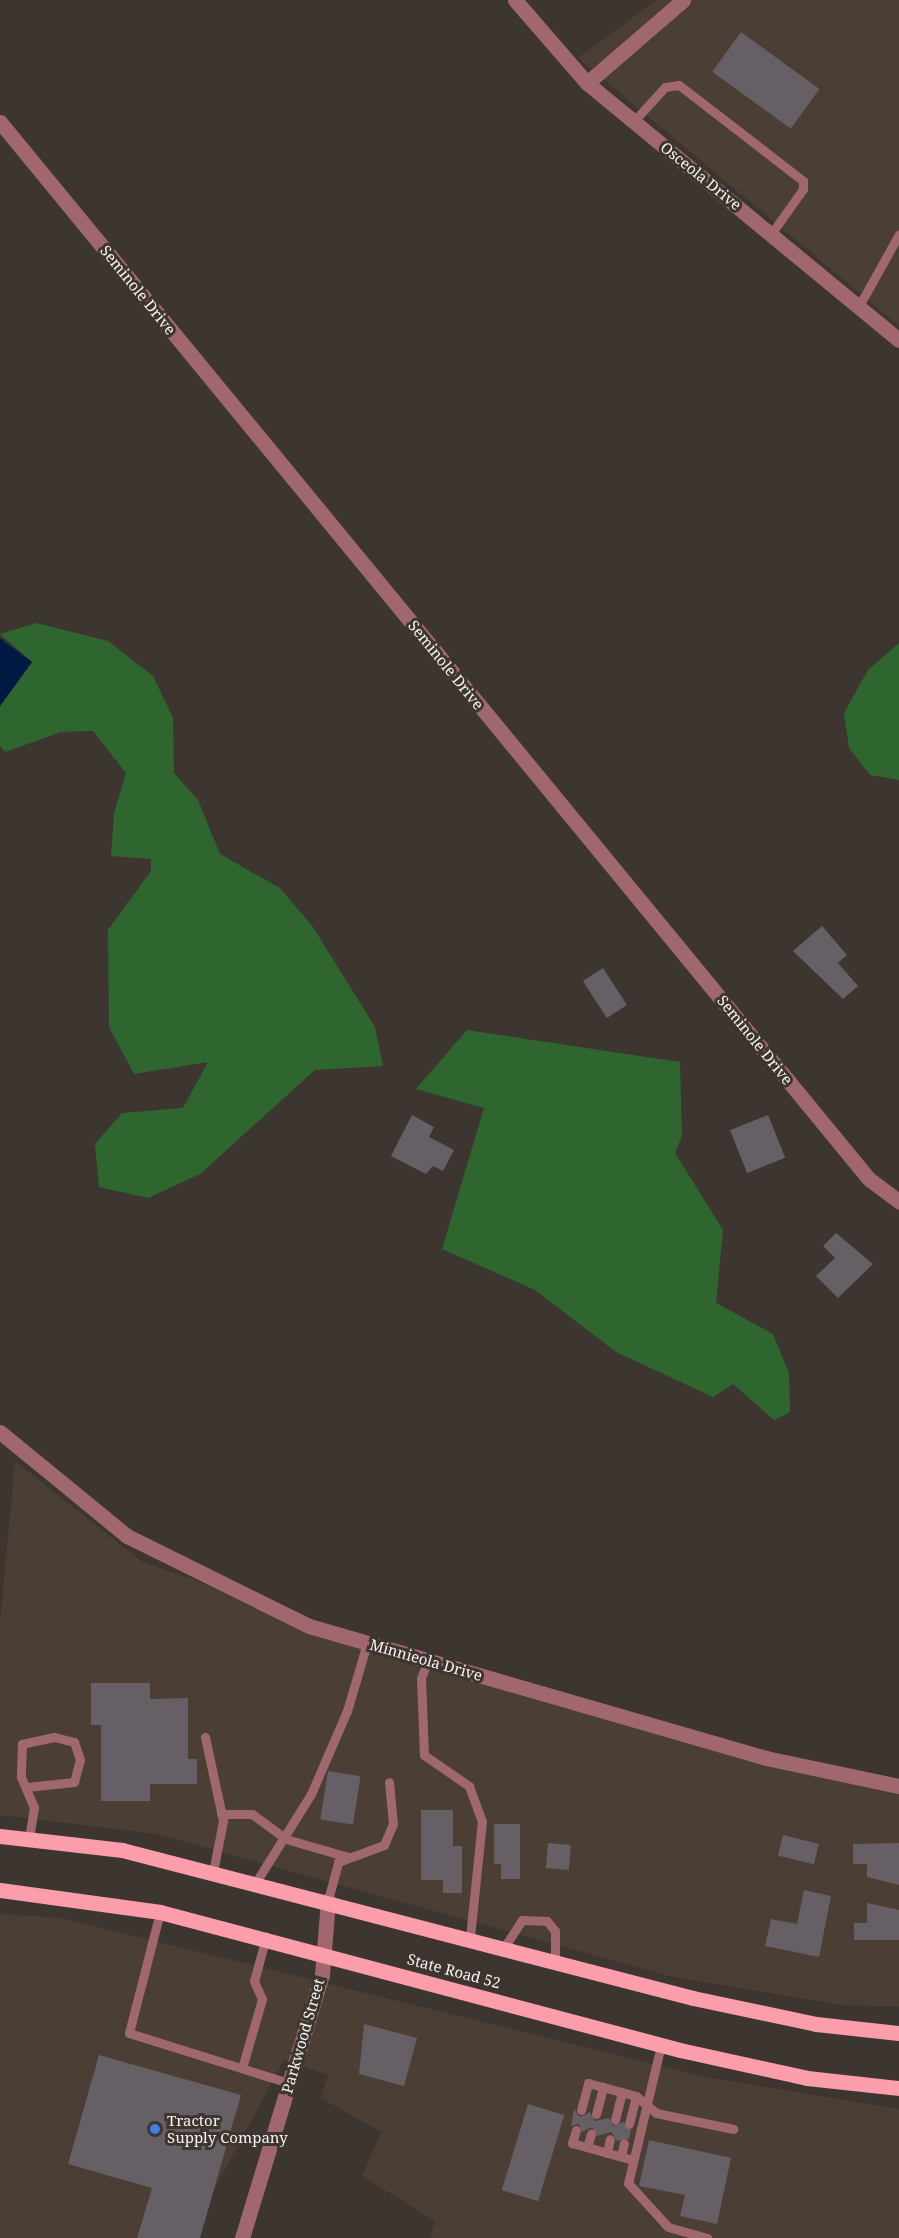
<!DOCTYPE html>
<html>
<head>
<meta charset="utf-8">
<style>
  body { margin:0 }
  #map { position:relative; width:899px; height:2238px; overflow:hidden; background:#3d3530; font-family:"Noto Serif",serif }
  div>[style] { position:absolute }
  [style*='--x'] { left:calc(var(--x)*1px); top:calc(var(--y)*1px); width:calc(var(--w)*1px); rotate:calc(var(--a)*1deg) }
  .built>* { inset:0; background:#4b3e35 }
  .green>* { inset:0; background:#2f662f }
  .water>* { inset:0; background:#001b43 }
  .building>* { inset:0; background:#665f65; transform-origin:0 0 }
  .service>* { height:9px; margin:-4.5px; padding:0 4.5px; transform-origin:4.5px; border-radius:4.5px; background:#a1676f }
  .minor>* { height:15px; margin:-7.5px; padding:0 7.5px; transform-origin:7.5px; border-radius:7.5px; background:#a1676f }
  .tertiary>* { height:15px; margin:-7.5px; padding:0 7.5px; transform-origin:7.5px; border-radius:7.5px; background:#a1676f }
  .primary>* { height:15px; margin:-7.5px; padding:0 7.5px; transform-origin:7.5px; border-radius:7.5px; background:#fb9daa }
  .dots>* { width:16px; height:16px; translate:-50% -50%; box-sizing:border-box; border:3px solid #3d3530; border-radius:50% }
  span { translate:-50% -50%; white-space:nowrap; text-align:center; line-height:1.15; -webkit-text-stroke:6px #3d3530; paint-order:stroke }
  .street-label { font-size:15px; color:#f8f3f0 }
  .poi-label { font-size:15px; color:#f8f3f0 }
  .left { translate:0 -50%; text-align:left }
</style>
</head>
<body>
<div id="map">
  <div class="built">
    <i style="clip-path:polygon(657px 0,899px 0,899px 326px,578px 58px)"></i>
    <i style="clip-path:polygon(15px 1461px,141px 1561px,456px 1674px,899px 1789px,899px 2007px,842px 2005px,669px 1976px,157px 1834px,0 1815px,0 1624px)"></i>
    <i style="clip-path:polygon(0 1914px,61px 1918px,706px 2077px,899px 2109px,899px 2238px,430px 2238px,435px 2221px,362px 2176px,381px 2132px,321px 2098px,328px 2075px,284px 2060px,188px 2238px,0 2238px)"></i>
  </div>
  <div class="green">
    <i style="clip-path:polygon(36px 623px,108px 641px,153px 676px,173px 718px,174px 773px,198px 800px,220px 854px,280px 888px,313px 927px,375px 1027px,383px 1066px,315px 1070px,200px 1174px,148px 1198px,99px 1187px,95px 1144px,122px 1113px,183px 1108px,208px 1062px,134px 1074px,109px 1027px,108px 930px,151px 871px,151px 859px,111px 856px,114px 813px,126px 773px,93px 731px,61px 732px,5px 752px,0 746px,0 706px,32px 662px,0 634px)"></i>
    <i style="clip-path:polygon(899px 643px,899px 780px,870px 775px,849px 748px,844px 713px,868px 670px)"></i>
    <i style="clip-path:polygon(467px 1030px,680px 1062px,682px 1136px,675px 1153px,723px 1230px,716px 1303px,773px 1334px,789px 1373px,790px 1412px,774px 1420px,733px 1384px,713px 1397px,616px 1352px,535px 1290px,442px 1249px,484px 1108px,416px 1089px)"></i>
  </div>
  <div class="water">
    <i style="clip-path:polygon(0 638px,32px 662px,0 706px)"></i>
  </div>
  <div class="building">
    <i style="left:741px;top:32px;width:97px;height:49px;rotate:36deg"></i>
    <i style="clip-path:polygon(822px 926px,847px 955px,838px 963px,858px 986px,843px 999px,793px 951px)"></i>
    <i style="left:603px;top:968px;width:44px;height:24px;rotate:57deg"></i>
    <i style="clip-path:polygon(412px 1115px,434px 1127px,429px 1137px,454px 1150px,443px 1171px,433px 1166px,426px 1174px,391px 1156px)"></i>
    <i style="left:768px;top:1115px;width:46px;height:41px;rotate:68deg"></i>
    <i style="clip-path:polygon(836px 1233px,873px 1264px,838px 1298px,816px 1276px,835px 1258px,823px 1246px)"></i>
    <i style="clip-path:polygon(91px 1683px,150px 1683px,150px 1699px,188px 1698px,188px 1759px,197px 1759px,197px 1784px,150px 1784px,150px 1801px,101px 1801px,101px 1725px,91px 1725px)"></i>
    <i style="left:328px;top:1771px;width:33px;height:49px;rotate:9deg"></i>
    <i style="clip-path:polygon(421px 1810px,453px 1810px,453px 1846px,462px 1846px,462px 1893px,443px 1893px,443px 1880px,421px 1880px)"></i>
    <i style="clip-path:polygon(494px 1824px,520px 1824px,520px 1879px,501px 1879px,501px 1864px,494px 1864px)"></i>
    <i style="left:783px;top:1835px;width:37px;height:21px;rotate:14deg"></i>
    <i style="left:548px;top:1843px;width:23px;height:25px;rotate:5deg"></i>
    <i style="clip-path:polygon(899px 1843px,899px 1885px,867px 1877px,867px 1864px,853px 1864px,853px 1844px)"></i>
    <i style="clip-path:polygon(804px 1890px,831px 1896px,819px 1957px,765px 1946px,771px 1919px,797px 1924px)"></i>
    <i style="clip-path:polygon(867px 1903px,899px 1910px,899px 1940px,854px 1940px,854px 1923px,867px 1923px)"></i>
    <i style="clip-path:polygon(364px 2024px,417px 2038px,404px 2086px,359px 2074px)"></i>
    <i style="clip-path:polygon(99px 2055px,241px 2095px,200px 2238px,137px 2238px,152px 2188px,68px 2164px)"></i>
    <i style="left:528px;top:2104px;width:38px;height:90px;rotate:17deg"></i>
    <i style="clip-path:polygon(574px 2109px,580px 2117px,590px 2112px,595px 2121px,609px 2118px,613px 2126px,623px 2122px,631px 2130px,629px 2139px,617px 2141px,611px 2132px,597px 2136px,592px 2127px,582px 2132px,579px 2124px,571px 2126px)"></i>
    <i style="clip-path:polygon(649px 2140px,731px 2158px,717px 2224px,680px 2216px,685px 2195px,639px 2186px)"></i>
  </div>
  <div class="service">
    <i style="--x:634;--y:121;--w:46;--a:-47.6"></i>
    <i style="--x:665;--y:87;--w:14;--a:-8"></i>
    <i style="--x:679;--y:85;--w:157;--a:37.7"></i>
    <i style="--x:803;--y:181;--w:8;--a:90"></i>
    <i style="--x:803;--y:189;--w:55;--a:125.4"></i>
    <i style="--x:859;--y:306;--w:82;--a:-60.9"></i>
    <i style="--x:428;--y:1660;--w:19;--a:111"></i>
    <i style="--x:421;--y:1678;--w:77;--a:87.8"></i>
    <i style="--x:424;--y:1755;--w:55;--a:34.6"></i>
    <i style="--x:469;--y:1786;--w:37;--a:70"></i>
    <i style="--x:482;--y:1821;--w:117;--a:95.9"></i>
    <i style="--x:205;--y:1737;--w:86;--a:77.9"></i>
    <i style="--x:223;--y:1821;--w:52;--a:101.1"></i>
    <i style="--x:27;--y:1787;--w:47;--a:-6.1"></i>
    <i style="--x:74;--y:1782;--w:23;--a:-75"></i>
    <i style="--x:80;--y:1760;--w:19;--a:-108"></i>
    <i style="--x:74;--y:1742;--w:21;--a:-166"></i>
    <i style="--x:54;--y:1737;--w:33;--a:168"></i>
    <i style="--x:22;--y:1744;--w:33;--a:92"></i>
    <i style="--x:21;--y:1777;--w:33;--a:67"></i>
    <i style="--x:34;--y:1807;--w:32;--a:99"></i>
    <i style="--x:221;--y:1814;--w:31;--a:0"></i>
    <i style="--x:252;--y:1814;--w:42;--a:36.3"></i>
    <i style="--x:286;--y:1839;--w:65;--a:16.2"></i>
    <i style="--x:256;--y:1882;--w:104;--a:-58"></i>
    <i style="--x:311;--y:1794;--w:90;--a:-66.6"></i>
    <i style="--x:347;--y:1711;--w:71;--a:-73.6"></i>
    <i style="--x:328;--y:1900;--w:39;--a:-75"></i>
    <i style="--x:338;--y:1862;--w:49;--a:-20.3"></i>
    <i style="--x:384;--y:1845;--w:23;--a:-67"></i>
    <i style="--x:393;--y:1824;--w:42;--a:-95.4"></i>
    <i style="--x:160;--y:1912;--w:125;--a:104.4"></i>
    <i style="--x:129;--y:2033;--w:168;--a:17.4"></i>
    <i style="--x:505;--y:1946;--w:31;--a:-57"></i>
    <i style="--x:522;--y:1920;--w:25;--a:2"></i>
    <i style="--x:547;--y:1921;--w:13;--a:51"></i>
    <i style="--x:555;--y:1931;--w:29;--a:90"></i>
    <i style="--x:661;--y:2045;--w:142;--a:103.4"></i>
    <i style="--x:628;--y:2183;--w:59;--a:47.7"></i>
    <i style="--x:668;--y:2227;--w:41;--a:15.8"></i>
    <i style="--x:242;--y:2068;--w:72;--a:-73.8"></i>
    <i style="--x:262;--y:1999;--w:20;--a:-114"></i>
    <i style="--x:254;--y:1981;--w:46;--a:-74.7"></i>
    <i style="--x:581;--y:2110;--w:28;--a:-75"></i>
    <i style="--x:588;--y:2083;--w:50;--a:15.2"></i>
    <i style="--x:636;--y:2096;--w:26;--a:40"></i>
    <i style="--x:656;--y:2113;--w:79;--a:11.7"></i>
    <i style="--x:596;--y:2114;--w:28;--a:-75"></i>
    <i style="--x:615;--y:2120;--w:29;--a:-76"></i>
    <i style="--x:629;--y:2124;--w:29;--a:-76"></i>
    <i style="--x:576;--y:2130;--w:14;--a:107"></i>
    <i style="--x:572;--y:2143;--w:63;--a:15.6"></i>
    <i style="--x:587;--y:2147;--w:14;--a:-73"></i>
    <i style="--x:607;--y:2153;--w:14;--a:-78"></i>
    <i style="--x:621;--y:2156;--w:13;--a:-77"></i>
  </div>
  <div class="minor">
    <i style="--x:587;--y:83;--w:127;--a:-40.8"></i>
    <i style="--x:0;--y:122;--w:1368;--a:50.58"></i>
    <i style="--x:869;--y:1179;--w:38;--a:37"></i>
    <i style="--x:0;--y:1432;--w:164;--a:39.3"></i>
    <i style="--x:127;--y:1536;--w:203;--a:26.3"></i>
    <i style="--x:309;--y:1626;--w:476;--a:16.1"></i>
    <i style="--x:766;--y:1758;--w:136;--a:11.9"></i>
    <i style="--x:242;--y:2238;--w:275;--a:-73.1"></i>
    <i style="--x:322;--y:1975;--w:75;--a:-85.4"></i>
  </div>
  <div class="tertiary">
    <i style="--x:515;--y:0;--w:110;--a:49.1"></i>
    <i style="--x:587;--y:83;--w:404;--a:39.5"></i>
  </div>
  <div class="primary">
    <i style="--x:0;--y:1836;--w:123;--a:6.5"></i>
    <i style="--x:122;--y:1850;--w:590;--a:14.53"></i>
    <i style="--x:693;--y:1998;--w:126;--a:11.9"></i>
    <i style="--x:816;--y:2024;--w:83;--a:6.2"></i>
    <i style="--x:0;--y:1890;--w:162;--a:7.8"></i>
    <i style="--x:160;--y:1912;--w:538;--a:14.86"></i>
    <i style="--x:680;--y:2050;--w:130;--a:12.4"></i>
    <i style="--x:807;--y:2078;--w:93;--a:6.2"></i>
  </div>
  <div class="dots">
    <i style="left:155px;top:2129px;background:#3f7fe0"></i>
  </div>
  <div class="street-label">
    <span style="left:701px;top:176px;rotate:39deg">Osceola Drive</span>
    <span style="left:138px;top:290px;rotate:51deg">Seminole Drive</span>
    <span style="left:446px;top:665px;rotate:51deg">Seminole Drive</span>
    <span style="left:755px;top:1040px;rotate:51deg">Seminole Drive</span>
    <span style="left:426px;top:1660px;rotate:16deg">Minnieola Drive</span>
    <span style="left:454px;top:1971px;rotate:15deg">State Road 52</span>
    <span style="left:303px;top:2036px;rotate:-74deg">Parkwood Street</span>
  </div>
  <div class="poi-label">
    <span class="left" style="left:167px;top:2129px">Tractor<br>Supply Company</span>
  </div>
</div>
</body>
</html>
